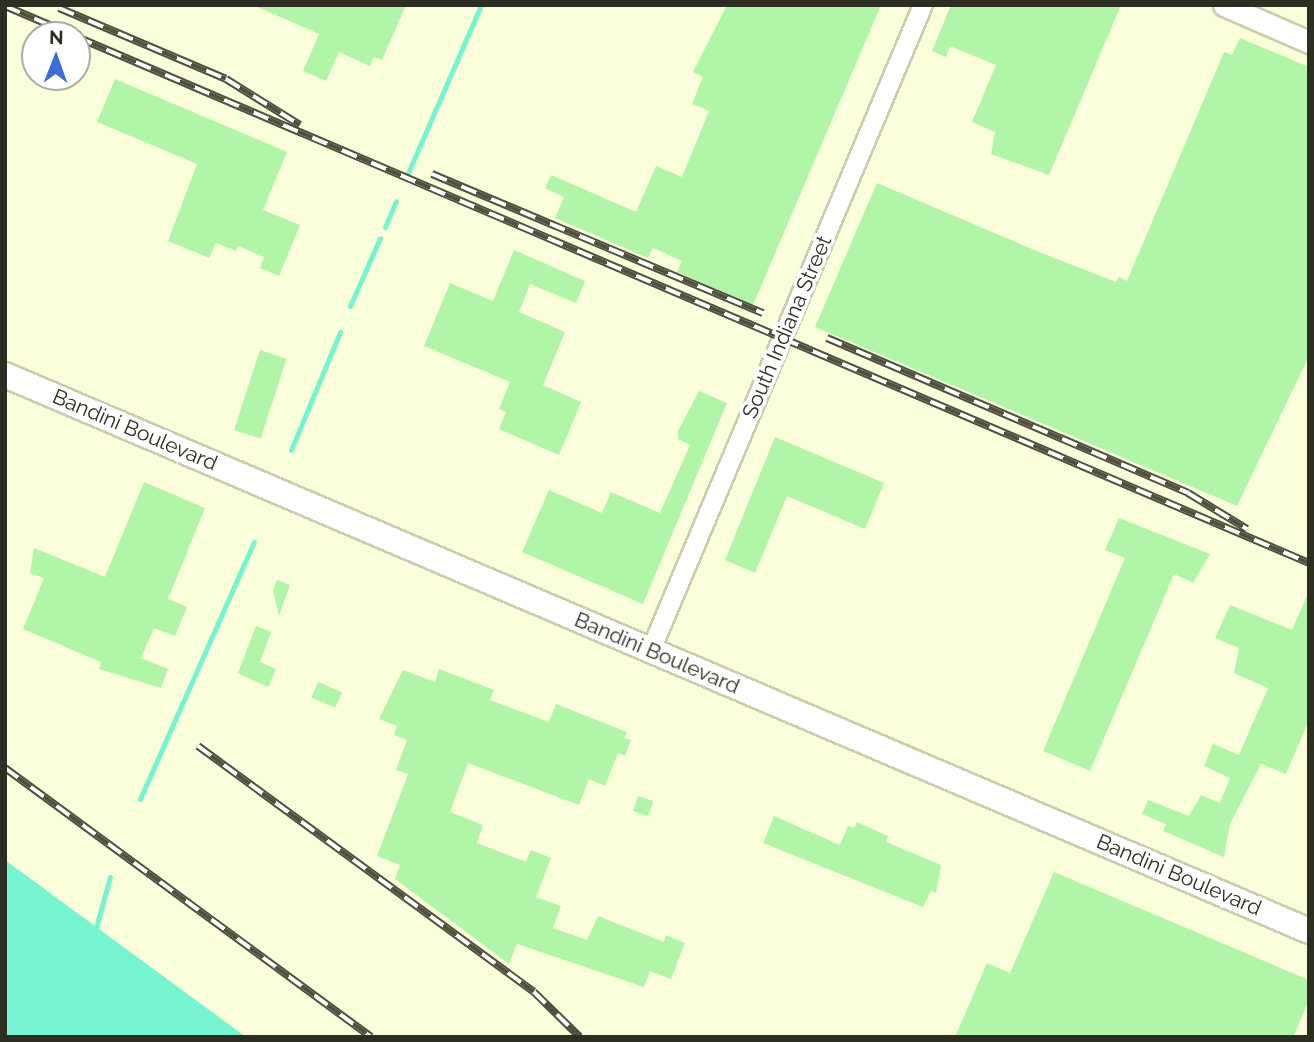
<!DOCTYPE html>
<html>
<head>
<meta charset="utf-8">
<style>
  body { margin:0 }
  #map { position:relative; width:1314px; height:1042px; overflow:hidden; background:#fbfedb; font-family:Raleway,sans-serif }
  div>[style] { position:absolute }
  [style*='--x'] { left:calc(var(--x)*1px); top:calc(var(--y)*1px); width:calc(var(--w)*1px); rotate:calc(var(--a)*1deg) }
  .water>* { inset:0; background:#76f3d0 }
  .stream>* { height:5px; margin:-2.5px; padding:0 2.5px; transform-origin:2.5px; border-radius:2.5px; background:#76f3d0 }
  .building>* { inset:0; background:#b1f5a8; transform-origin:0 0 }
  .roads { filter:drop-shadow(2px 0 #cbcdac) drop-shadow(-2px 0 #cbcdac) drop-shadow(0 2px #cbcdac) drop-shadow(0 -2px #cbcdac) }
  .minor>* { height:18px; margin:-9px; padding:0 9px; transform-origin:9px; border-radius:9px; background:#fff }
  .tertiary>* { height:21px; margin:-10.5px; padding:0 10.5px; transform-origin:10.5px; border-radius:10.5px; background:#fff }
  .secondary>* { height:24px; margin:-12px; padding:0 12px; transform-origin:12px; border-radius:12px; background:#fff }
  .rail>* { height:8px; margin-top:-4px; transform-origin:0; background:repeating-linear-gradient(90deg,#fff 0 16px,#4f5040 0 32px); box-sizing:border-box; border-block:2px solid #4f5040 }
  span { translate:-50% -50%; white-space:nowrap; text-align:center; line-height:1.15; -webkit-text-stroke:7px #fff; paint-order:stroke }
  .street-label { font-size:21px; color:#2d2e21 }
  .frame { position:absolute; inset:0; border:7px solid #2d2e21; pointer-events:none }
  .north { position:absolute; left:21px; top:21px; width:70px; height:70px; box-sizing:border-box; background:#fff; border:2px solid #ababa6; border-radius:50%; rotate:1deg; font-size:19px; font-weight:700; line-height:28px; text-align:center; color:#2d2e21 }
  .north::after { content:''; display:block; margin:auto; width:24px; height:32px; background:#3c6bdc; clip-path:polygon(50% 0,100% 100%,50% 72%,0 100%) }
</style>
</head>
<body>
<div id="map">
  <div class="water">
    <i style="clip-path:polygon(5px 860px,246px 1037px,5px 1037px)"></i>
  </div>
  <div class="stream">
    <i style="--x:408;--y:173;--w:183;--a:-66.5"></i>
    <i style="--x:385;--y:227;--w:28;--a:-67"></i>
    <i style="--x:350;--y:306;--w:74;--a:-66.2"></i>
    <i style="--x:291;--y:450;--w:128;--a:-67.4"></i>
    <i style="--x:140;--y:799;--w:281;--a:-66.1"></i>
    <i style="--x:95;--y:931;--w:56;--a:-74.5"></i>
  </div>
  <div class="building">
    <i style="clip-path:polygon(253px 5px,406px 5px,382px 60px,374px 57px,370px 66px,339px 52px,326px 81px,303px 71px,319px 34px)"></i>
    <i style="clip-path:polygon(727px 5px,881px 5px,753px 305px,677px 272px,682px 261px,653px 248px,648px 258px,555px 218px,564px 197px,545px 188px,551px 175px,636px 212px,656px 166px,682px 177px,709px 111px,692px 104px,703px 77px,693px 72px)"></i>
    <i style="clip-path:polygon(951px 5px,1121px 5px,1049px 175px,991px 154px,995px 132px,972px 122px,996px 65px,950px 46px,946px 57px,932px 51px)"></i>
    <i style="clip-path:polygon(1240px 38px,1309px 67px,1309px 356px,1237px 506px,815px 327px,877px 183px,1039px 252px,1116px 282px,1119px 277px,1127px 281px,1224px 52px,1232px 55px)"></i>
    <i style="clip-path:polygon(115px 79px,287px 152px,263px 210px,300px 225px,279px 276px,260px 268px,264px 257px,238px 246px,236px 251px,216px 243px,209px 258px,168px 241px,197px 164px,97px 122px)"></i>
    <i style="clip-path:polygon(514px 250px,585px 281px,576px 303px,530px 284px,519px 312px,565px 332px,543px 385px,581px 402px,559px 455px,499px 429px,506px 412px,499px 409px,510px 382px,424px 346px,450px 283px,493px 301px)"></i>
    <i style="left:260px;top:350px;width:28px;height:84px;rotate:18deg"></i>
    <i style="clip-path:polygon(699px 391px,727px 403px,643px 604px,522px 552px,549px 490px,602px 513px,611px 492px,660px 513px,690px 445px,678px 439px,678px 431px)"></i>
    <i style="clip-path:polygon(775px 437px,884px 483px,865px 529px,787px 496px,755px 573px,725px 560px)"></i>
    <i style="clip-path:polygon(144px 482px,205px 508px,168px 599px,187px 607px,175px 636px,154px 628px,141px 658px,168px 669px,161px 688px,99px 669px,101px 662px,23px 629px,44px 578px,30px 573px,34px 548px,105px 577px)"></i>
    <i style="clip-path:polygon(1119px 518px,1210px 554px,1193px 583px,1174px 574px,1090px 771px,1043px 751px,1125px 558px,1105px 550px)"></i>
    <i style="clip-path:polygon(277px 580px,290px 585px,279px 616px,273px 590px)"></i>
    <i style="clip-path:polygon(1309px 591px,1309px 720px,1286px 774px,1261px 764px,1230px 824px,1224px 857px,1163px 831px,1166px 824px,1142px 814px,1148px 800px,1189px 816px,1201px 795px,1220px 803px,1230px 778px,1204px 766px,1213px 744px,1239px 755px,1268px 688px,1234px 673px,1239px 648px,1215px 638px,1230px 605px,1292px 630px)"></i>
    <i style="clip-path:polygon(256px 626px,271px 632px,260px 662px,276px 669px,268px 687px,238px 673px)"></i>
    <i style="clip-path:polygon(439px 669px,494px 690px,490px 700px,549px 722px,556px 704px,627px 732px,624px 738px,631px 740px,625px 756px,618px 753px,605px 786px,589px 779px,579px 805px,468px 763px,450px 812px,483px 825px,477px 843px,526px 862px,531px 850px,551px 858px,536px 897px,561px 906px,553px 928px,587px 940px,598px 916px,664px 942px,666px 935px,685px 943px,671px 979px,650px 971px,644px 987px,517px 944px,509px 964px,395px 879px,400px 865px,377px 856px,408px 774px,396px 770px,407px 740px,394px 735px,397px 726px,379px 719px,403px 670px,435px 682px)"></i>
    <i style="left:318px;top:682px;width:26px;height:17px;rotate:23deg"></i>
    <i style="left:638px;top:796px;width:16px;height:16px;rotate:18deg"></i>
    <i style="clip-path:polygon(774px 816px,840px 845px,848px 826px,854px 828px,857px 822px,888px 836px,886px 842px,941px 865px,936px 893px,931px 891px,923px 907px,763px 843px)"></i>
    <i style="clip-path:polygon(1054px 872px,1309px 980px,1309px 1000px,1293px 1037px,955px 1037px,987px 963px,1010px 973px)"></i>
  </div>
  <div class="roads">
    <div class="minor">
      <i style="--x:651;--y:650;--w:700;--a:-67.13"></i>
    </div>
    <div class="tertiary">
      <i style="--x:1224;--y:5;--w:93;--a:23.5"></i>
    </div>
    <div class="secondary">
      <i style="--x:5;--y:375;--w:1418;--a:23.09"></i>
    </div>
  </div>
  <div class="rail">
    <i style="--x:5;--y:6;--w:74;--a:23.1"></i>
    <i style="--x:59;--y:8;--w:181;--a:23"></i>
    <i style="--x:226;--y:79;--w:87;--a:31.9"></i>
    <i style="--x:77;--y:37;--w:1340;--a:23.12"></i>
    <i style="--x:432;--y:174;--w:359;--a:22.8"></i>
    <i style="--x:827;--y:338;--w:393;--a:23.2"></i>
    <i style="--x:1188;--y:493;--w:69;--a:31.4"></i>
    <i style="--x:198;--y:746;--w:416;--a:36.2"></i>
    <i style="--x:534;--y:992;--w:64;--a:44.4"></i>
    <i style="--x:5;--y:768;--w:454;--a:36.3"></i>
  </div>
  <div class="street-label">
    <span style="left:787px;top:327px;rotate:-67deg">South Indiana Street</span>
    <span style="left:135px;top:430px;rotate:23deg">Bandini Boulevard</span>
    <span style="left:657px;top:653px;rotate:23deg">Bandini Boulevard</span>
    <span style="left:1179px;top:875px;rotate:23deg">Bandini Boulevard</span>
  </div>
  <div class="frame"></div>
  <div class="north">N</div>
</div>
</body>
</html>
